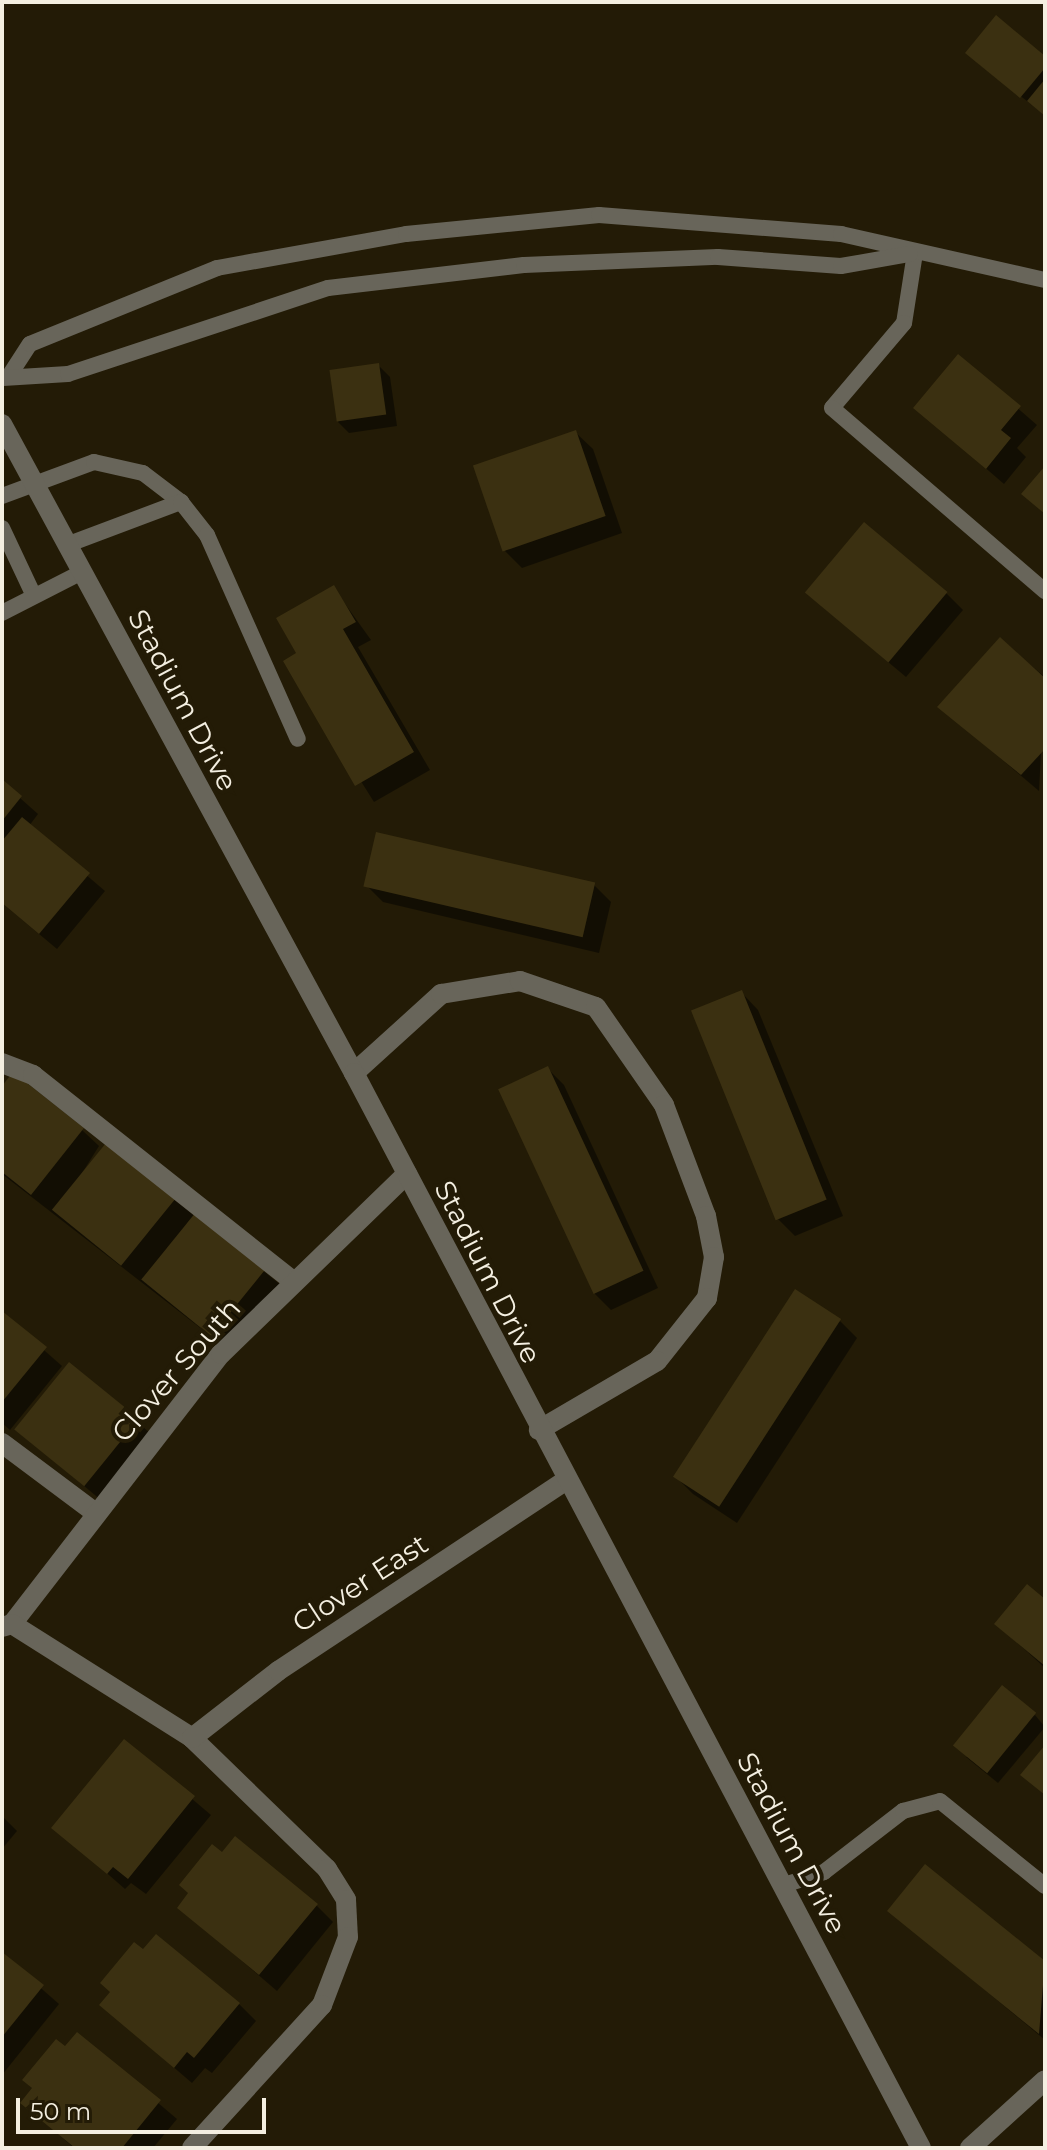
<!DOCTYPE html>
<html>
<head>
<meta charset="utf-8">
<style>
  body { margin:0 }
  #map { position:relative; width:1047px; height:2150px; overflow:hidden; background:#231b06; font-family:Montserrat,sans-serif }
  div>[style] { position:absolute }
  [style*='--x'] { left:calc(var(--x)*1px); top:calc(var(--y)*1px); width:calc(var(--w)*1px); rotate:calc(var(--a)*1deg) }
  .shadow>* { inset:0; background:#0007; transform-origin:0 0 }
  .building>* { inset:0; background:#3b3011; transform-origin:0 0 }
  .service>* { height:16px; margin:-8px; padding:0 8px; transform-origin:8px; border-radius:8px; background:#68655a }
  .minor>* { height:20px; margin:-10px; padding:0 10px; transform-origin:10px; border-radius:10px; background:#68655a }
  .tertiary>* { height:20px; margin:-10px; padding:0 10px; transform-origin:10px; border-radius:10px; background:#68655a }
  span { translate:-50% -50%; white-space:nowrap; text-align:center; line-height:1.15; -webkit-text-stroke:8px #231b06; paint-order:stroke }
  .street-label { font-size:28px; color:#f4efe1 }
  .frame { position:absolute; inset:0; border:4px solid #f4efe1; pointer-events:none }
  .scale { position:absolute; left:16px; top:2098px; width:250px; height:36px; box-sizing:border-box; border:4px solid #f4efe1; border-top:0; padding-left:10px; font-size:24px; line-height:28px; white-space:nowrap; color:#f4efe1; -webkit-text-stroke:6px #231b06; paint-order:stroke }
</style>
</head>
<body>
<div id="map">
  <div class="shadow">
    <i style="clip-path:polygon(1045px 58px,1045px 115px,979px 64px)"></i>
    <i style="clip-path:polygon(959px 357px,1037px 425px,1017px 448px,1026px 457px,1004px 484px,916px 408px)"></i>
    <i style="clip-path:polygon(379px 366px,390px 377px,397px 426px,349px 433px,338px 422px)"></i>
    <i style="clip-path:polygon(575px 432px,593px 449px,622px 533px,522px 568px,505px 551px)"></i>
    <i style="clip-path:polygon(333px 587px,371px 640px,358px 647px,430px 770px,374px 802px,286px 662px,299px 654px)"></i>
    <i style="clip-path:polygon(946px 593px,963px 610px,906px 677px,825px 609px)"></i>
    <i style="clip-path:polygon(1000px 640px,1045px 677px,1039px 791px,940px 707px)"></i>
    <i style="clip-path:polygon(2px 782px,38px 814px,29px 826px,105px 891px,57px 949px,2px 903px)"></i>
    <i style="clip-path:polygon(366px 885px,594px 885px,611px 902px,599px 953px,383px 902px)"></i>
    <i style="clip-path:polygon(741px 992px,758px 1010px,843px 1216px,795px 1236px,778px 1219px)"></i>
    <i style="clip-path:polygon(547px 1068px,564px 1085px,658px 1288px,611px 1310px,594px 1293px)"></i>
    <i style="clip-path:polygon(2px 1089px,82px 1130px,99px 1146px,79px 1178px,106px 1145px,282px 1286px,230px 1351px,2px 1174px)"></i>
    <i style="clip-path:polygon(2px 1313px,62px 1366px,10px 1430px,2px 1423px)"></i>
    <i style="clip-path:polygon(840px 1321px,857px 1338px,737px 1523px,693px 1494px,676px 1477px)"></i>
    <i style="left:69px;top:1365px;width:112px;height:83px;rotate:40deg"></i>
    <i style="clip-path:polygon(1045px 1602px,1045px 1668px,997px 1624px)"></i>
    <i style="clip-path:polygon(1035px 1715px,1045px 1727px,998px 1783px,966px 1757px)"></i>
    <i style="clip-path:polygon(124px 1741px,211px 1815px,146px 1894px,131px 1883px,125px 1889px,54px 1827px)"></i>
    <i style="clip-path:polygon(2px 1816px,17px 1831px,2px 1849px)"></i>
    <i style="clip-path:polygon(925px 1867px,1045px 1964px,1045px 2040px,890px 1911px)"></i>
    <i style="clip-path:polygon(316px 1905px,333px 1922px,277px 1991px,180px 1908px)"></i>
    <i style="clip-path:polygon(2px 1954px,59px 2004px,2px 2075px)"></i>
    <i style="clip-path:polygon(239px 2004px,256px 2021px,212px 2073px,205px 2068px,192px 2083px,101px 2005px)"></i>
    <i style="clip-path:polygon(77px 2034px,177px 2119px,153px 2148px,74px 2148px,22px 2102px)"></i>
  </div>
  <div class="building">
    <i style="clip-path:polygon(996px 15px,1045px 56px,1045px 68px,1020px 98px,965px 53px)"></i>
    <i style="clip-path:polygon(1045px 79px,1045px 116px,1027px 101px)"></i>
    <i style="clip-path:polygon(958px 354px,1021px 406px,1001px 430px,1011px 438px,986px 469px,913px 408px)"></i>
    <i style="left:379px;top:363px;width:52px;height:50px;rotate:82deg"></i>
    <i style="left:576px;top:430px;width:91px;height:109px;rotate:71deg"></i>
    <i style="clip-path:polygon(1045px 466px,1045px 514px,1021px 494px)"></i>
    <i style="left:864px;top:522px;width:109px;height:92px;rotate:40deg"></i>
    <i style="clip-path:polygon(334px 585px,356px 622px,343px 629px,414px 752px,355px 786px,283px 661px,296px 653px,276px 618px)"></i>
    <i style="clip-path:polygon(1000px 637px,1045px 678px,1045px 749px,1021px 775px,937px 707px)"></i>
    <i style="clip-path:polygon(2px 779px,22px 796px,2px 821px)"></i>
    <i style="clip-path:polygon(22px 817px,90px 873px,39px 934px,2px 903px,2px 841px)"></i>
    <i style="left:376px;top:832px;width:225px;height:56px;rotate:13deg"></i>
    <i style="left:742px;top:990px;width:226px;height:55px;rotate:68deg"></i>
    <i style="left:548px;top:1066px;width:226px;height:55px;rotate:65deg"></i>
    <i style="clip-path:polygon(13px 1072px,84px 1128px,31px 1195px,2px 1172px,2px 1086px)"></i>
    <i style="left:106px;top:1143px;width:89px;height:86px;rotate:39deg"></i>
    <i style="left:196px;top:1212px;width:90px;height:87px;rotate:39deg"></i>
    <i style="left:795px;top:1289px;width:55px;height:224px;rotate:33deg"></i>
    <i style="clip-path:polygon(2px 1311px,47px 1347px,2px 1402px)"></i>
    <i style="left:69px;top:1362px;width:90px;height:87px;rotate:39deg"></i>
    <i style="clip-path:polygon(1027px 1584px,1045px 1599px,1045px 1666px,994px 1624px)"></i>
    <i style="left:1002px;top:1685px;width:44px;height:78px;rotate:39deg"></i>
    <i style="clip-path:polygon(124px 1739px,195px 1796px,128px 1879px,113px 1867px,107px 1874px,51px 1828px)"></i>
    <i style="clip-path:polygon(1045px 1745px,1045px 1795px,1020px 1775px)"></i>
    <i style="clip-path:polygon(235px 1836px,318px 1904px,259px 1975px,177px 1908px,188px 1893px,179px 1885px,212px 1844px,222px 1852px)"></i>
    <i style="clip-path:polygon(925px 1864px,1045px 1961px,1039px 2034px,887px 1911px)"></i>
    <i style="clip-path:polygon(156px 1934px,240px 2003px,194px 2058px,187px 2052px,174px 2068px,99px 2005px,110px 1992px,100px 1983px,134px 1942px,143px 1949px)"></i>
    <i style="clip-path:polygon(2px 1952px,44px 1985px,2px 2037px)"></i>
    <i style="clip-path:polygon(77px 2032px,161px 2100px,122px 2148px,75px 2148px,20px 2103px,32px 2088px,22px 2080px,56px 2039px,65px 2046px)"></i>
  </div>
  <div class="service">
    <i style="--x:915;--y:253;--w:71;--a:98.9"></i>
    <i style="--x:904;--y:323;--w:111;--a:130.3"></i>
    <i style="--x:832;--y:408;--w:281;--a:40.7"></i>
    <i style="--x:9;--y:376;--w:38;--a:-57"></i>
    <i style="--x:30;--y:344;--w:202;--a:-22.1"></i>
    <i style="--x:217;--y:268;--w:192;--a:-10.2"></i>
    <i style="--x:406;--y:234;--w:194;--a:-5.6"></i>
    <i style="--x:599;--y:215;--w:243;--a:4.5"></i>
    <i style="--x:841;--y:234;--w:209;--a:12.7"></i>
    <i style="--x:3;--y:378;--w:65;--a:-3.5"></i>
    <i style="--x:68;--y:374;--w:274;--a:-18.3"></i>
    <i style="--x:328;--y:288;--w:197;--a:-6.7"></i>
    <i style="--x:524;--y:265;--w:194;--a:-2.4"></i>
    <i style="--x:718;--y:257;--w:123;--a:4.2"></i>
    <i style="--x:841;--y:266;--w:70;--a:-9.9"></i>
    <i style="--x:2;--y:496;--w:98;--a:-20.3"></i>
    <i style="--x:94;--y:462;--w:50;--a:12.7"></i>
    <i style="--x:143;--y:473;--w:48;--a:37.3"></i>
    <i style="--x:2;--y:528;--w:75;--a:64.8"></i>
    <i style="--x:69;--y:544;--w:120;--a:-20.6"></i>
    <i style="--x:181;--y:502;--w:42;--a:51.8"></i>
    <i style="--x:207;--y:535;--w:223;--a:66"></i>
    <i style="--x:2;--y:613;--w:90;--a:-27.1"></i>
    <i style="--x:784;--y:1885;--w:42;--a:-18"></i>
    <i style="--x:824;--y:1872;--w:100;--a:-37.7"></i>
    <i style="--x:903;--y:1811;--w:38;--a:-15"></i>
    <i style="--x:940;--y:1801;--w:135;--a:39"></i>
  </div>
  <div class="minor">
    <i style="--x:2;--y:1063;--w:33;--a:21"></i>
    <i style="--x:33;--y:1075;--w:332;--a:38.4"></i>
    <i style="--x:354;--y:1073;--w:118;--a:-42.2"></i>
    <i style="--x:441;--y:994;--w:80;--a:-9.3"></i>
    <i style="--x:520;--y:981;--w:80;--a:18.9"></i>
    <i style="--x:596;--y:1007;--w:119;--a:55.2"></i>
    <i style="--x:664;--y:1105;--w:119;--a:69.3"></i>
    <i style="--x:706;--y:1216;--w:42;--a:79"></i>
    <i style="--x:714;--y:1257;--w:42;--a:99.7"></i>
    <i style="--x:707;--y:1298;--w:80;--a:128.4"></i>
    <i style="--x:657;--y:1361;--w:137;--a:149.7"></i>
    <i style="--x:2;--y:1443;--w:114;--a:36.8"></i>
    <i style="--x:12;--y:1624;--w:341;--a:-52.3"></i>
    <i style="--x:221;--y:1354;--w:259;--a:-44.1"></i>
    <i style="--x:2;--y:1627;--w:10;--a:-17"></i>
    <i style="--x:12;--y:1624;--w:213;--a:32.3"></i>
    <i style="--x:192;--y:1738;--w:188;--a:44.1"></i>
    <i style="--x:327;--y:1869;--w:36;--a:58"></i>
    <i style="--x:346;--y:1900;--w:37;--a:87"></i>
    <i style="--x:348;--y:1937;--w:73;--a:110.9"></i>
    <i style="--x:322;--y:2005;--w:193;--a:132.3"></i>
    <i style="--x:192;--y:1738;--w:109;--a:-37.9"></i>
    <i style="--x:278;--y:1671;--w:343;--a:-33.5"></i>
    <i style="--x:970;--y:2148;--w:101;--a:-42.2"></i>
  </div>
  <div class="tertiary">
    <i style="--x:2;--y:424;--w:738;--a:61.53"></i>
    <i style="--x:354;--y:1073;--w:1215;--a:62.19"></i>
  </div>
  <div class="street-label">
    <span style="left:183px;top:700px;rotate:62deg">Stadium Drive</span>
    <span style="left:488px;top:1272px;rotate:63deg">Stadium Drive</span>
    <span style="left:176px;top:1370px;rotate:-49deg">Clover South</span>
    <span style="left:360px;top:1583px;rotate:-33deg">Clover East</span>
    <span style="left:792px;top:1843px;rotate:62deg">Stadium Drive</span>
  </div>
  <div class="frame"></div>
  <div class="scale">50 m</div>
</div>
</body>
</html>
